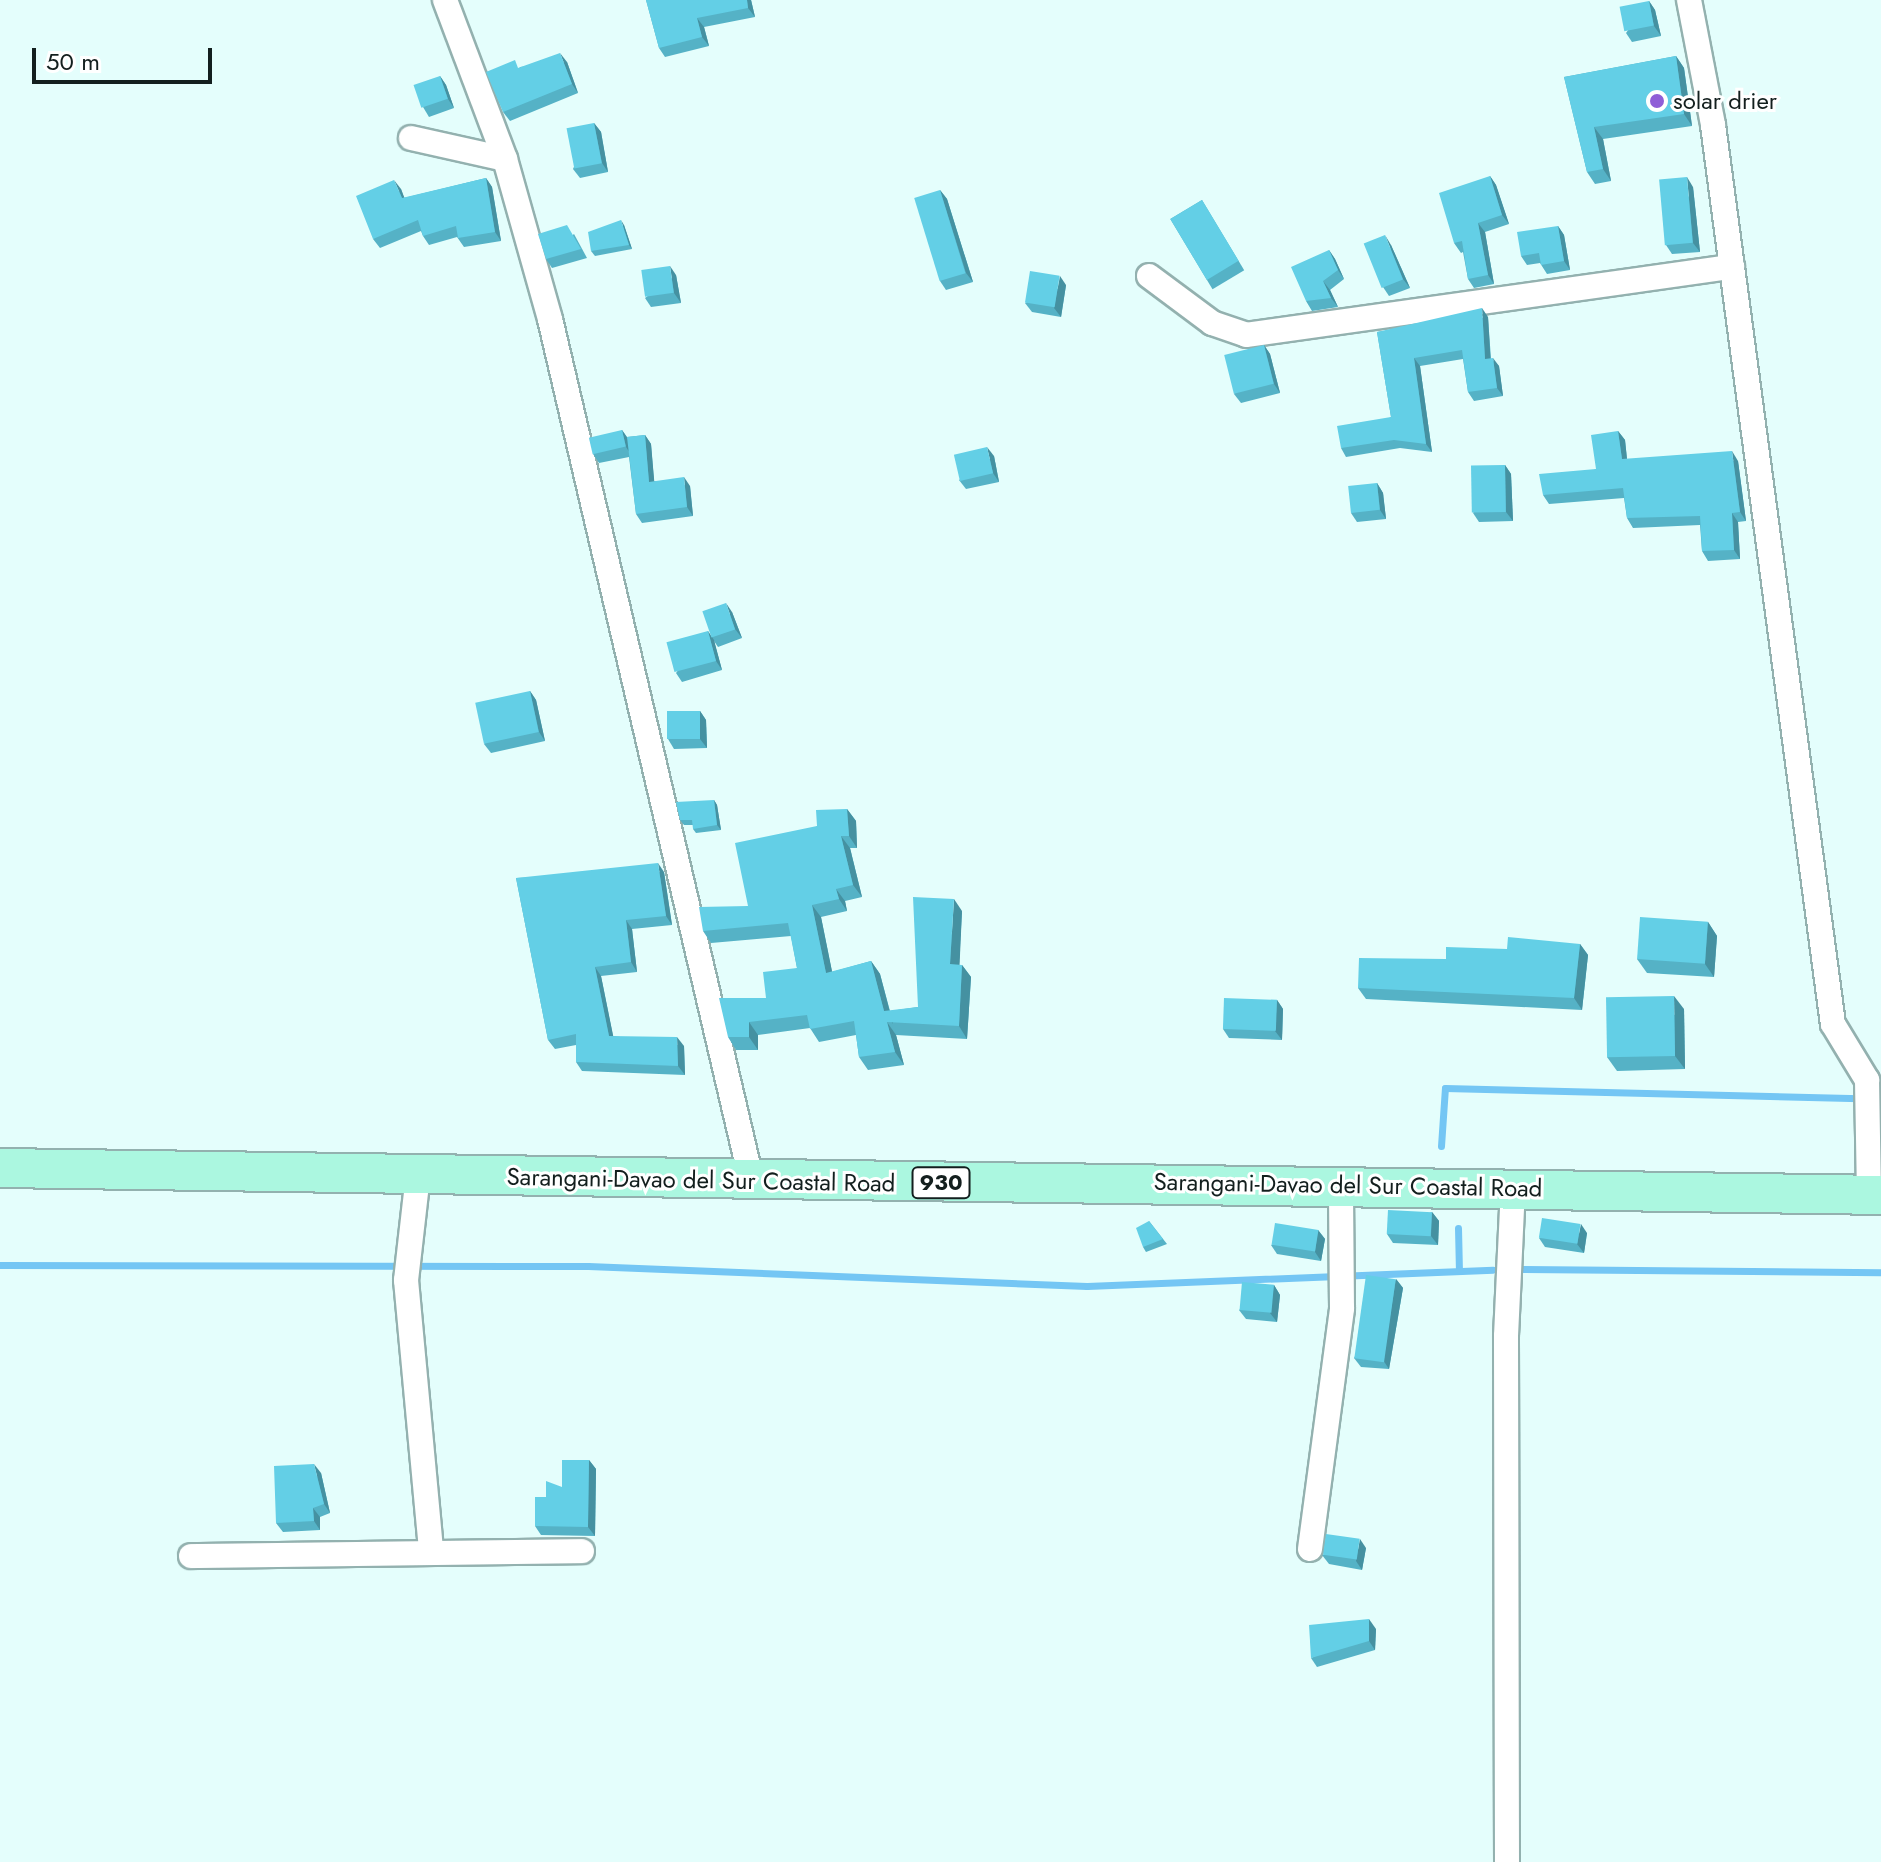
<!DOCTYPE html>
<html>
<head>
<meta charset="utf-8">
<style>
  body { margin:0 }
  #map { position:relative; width:1881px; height:1862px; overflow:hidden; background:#e4fefc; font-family:Jost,sans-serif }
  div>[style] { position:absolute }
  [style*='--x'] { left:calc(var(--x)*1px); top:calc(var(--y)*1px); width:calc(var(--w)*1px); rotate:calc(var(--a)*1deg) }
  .stream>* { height:7px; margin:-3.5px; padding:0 3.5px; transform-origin:3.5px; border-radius:3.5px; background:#74c6f4 }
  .roads { filter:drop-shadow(2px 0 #93b1af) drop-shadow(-2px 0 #93b1af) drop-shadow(0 2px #93b1af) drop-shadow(0 -2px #93b1af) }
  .street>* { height:24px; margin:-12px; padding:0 12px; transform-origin:12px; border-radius:12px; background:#fff }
  .primary>* { height:38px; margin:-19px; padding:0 19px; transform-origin:19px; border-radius:19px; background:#abf7e0 }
  .wall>* { inset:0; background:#55b2c6; transform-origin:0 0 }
  .shaded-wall>* { inset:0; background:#4591a1 }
  .building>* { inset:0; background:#63cfe6; transform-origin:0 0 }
  .dots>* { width:22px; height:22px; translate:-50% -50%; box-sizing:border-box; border:4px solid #fff; border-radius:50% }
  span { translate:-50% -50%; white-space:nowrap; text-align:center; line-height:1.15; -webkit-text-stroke:6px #fff; paint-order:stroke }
  .shield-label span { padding:2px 6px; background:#fff; border:2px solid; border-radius:6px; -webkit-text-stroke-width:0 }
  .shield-label { font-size:22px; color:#131f1e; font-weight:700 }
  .poi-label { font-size:24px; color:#131f1e }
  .left { translate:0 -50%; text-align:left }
  .street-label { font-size:24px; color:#131f1e }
  .scale { position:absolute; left:32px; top:48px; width:180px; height:36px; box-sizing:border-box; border:4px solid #131f1e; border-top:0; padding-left:10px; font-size:24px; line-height:28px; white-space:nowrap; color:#131f1e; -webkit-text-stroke:6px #fff; paint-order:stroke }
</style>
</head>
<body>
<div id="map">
  <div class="stream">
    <i style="--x:1441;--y:1146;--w:58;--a:-86.1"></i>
    <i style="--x:1445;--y:1088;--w:436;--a:1.4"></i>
    <i style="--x:1458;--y:1228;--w:43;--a:88.7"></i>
    <i style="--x:0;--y:1265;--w:588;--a:0.1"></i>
    <i style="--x:588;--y:1266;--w:499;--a:2.3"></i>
    <i style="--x:1087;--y:1286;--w:406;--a:-2.3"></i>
    <i style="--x:1516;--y:1269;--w:365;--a:0.5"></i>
  </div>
  <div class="roads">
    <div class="street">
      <i style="--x:445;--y:0;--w:170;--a:69.3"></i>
      <i style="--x:505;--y:159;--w:166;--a:74.3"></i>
      <i style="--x:550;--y:319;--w:887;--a:76.84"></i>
      <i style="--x:1689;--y:0;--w:127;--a:79.1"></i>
      <i style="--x:1713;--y:125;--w:907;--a:82.4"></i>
      <i style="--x:1833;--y:1024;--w:66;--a:58.7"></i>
      <i style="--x:1867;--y:1080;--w:115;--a:89"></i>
      <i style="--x:411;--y:138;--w:96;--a:12.6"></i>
      <i style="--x:1149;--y:276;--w:79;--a:36.7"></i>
      <i style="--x:1212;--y:323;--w:36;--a:19"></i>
      <i style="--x:1246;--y:335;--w:491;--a:-8"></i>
      <i style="--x:418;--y:1175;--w:106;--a:96.5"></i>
      <i style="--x:406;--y:1280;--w:270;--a:84.7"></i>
      <i style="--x:1310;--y:1549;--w:243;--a:-82.4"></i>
      <i style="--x:1342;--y:1308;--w:125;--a:-90.5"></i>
      <i style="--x:191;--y:1556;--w:391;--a:-0.7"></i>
      <i style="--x:1507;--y:1862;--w:526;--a:-90.11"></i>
      <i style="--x:1506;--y:1336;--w:149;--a:-87.3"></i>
    </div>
    <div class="primary">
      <i style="--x:0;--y:1168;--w:1881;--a:0.82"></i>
    </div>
  </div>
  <div class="wall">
    <i style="clip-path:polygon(646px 0,751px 0,755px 17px,704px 27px,709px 46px,665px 57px,659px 48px)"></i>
    <i style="clip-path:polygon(1649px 1px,1655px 10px,1661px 36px,1632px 42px,1626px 33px)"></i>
    <i style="clip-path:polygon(1676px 56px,1684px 68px,1692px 126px,1603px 139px,1611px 181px,1595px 184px,1587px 172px,1564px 77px)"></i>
    <i style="clip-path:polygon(567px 62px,578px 93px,510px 121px,503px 112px,520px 67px)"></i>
    <i style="clip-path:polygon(440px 76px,446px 85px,454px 108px,429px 117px,423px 107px)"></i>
    <i style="clip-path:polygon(594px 123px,601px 132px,608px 172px,580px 178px,573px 169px)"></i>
    <i style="clip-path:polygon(1490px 176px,1496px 185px,1509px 224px,1485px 232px,1494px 284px,1474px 288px,1468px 279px,1463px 252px,1461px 253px,1454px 243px)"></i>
    <i style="clip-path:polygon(486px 178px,492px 187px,501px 241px,464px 247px,457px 237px,429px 245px,423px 236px,421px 231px,380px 248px,373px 239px,401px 189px,404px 198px)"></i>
    <i style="clip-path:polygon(1693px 187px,1700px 252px,1672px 254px,1666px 245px)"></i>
    <i style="clip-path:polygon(940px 190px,947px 199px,973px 282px,946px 290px,940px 281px)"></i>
    <i style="left:1202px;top:200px;width:82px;height:37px;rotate:59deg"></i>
    <i style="clip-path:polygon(624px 225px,632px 249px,595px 256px,591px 251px)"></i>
    <i style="clip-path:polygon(1558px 226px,1564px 235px,1570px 270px,1547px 274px,1540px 263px,1527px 265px,1521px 256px)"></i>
    <i style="clip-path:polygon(574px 234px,587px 258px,552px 268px,546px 259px)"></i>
    <i style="clip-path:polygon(1391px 245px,1410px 288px,1389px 296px,1383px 287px)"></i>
    <i style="clip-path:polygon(1329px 250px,1335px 259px,1344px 279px,1330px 290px,1338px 307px,1312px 311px,1306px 301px)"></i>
    <i style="clip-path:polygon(676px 275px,681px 303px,651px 307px,645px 298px)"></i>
    <i style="clip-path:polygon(1066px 285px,1061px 317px,1032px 312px,1025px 303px)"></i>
    <i style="clip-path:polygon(1488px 317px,1491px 359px,1499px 366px,1503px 396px,1474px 401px,1468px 392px,1463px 359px,1420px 366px,1432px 452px,1400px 448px,1346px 457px,1341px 448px,1391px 417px,1377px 332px)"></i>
    <i style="clip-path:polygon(1264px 345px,1270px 354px,1280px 393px,1241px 403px,1234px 394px)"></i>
    <i style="clip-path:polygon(622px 430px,627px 437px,645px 435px,651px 444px,654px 481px,690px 486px,693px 516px,642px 523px,636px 514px,629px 457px,599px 463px,593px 454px)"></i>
    <i style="clip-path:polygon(1618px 431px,1625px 440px,1627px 459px,1738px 461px,1746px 521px,1738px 522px,1740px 559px,1708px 561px,1702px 551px,1700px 525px,1633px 528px,1627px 518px,1624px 498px,1549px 504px,1543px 495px,1596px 469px)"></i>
    <i style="clip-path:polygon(994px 456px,999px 482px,966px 489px,959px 480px)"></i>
    <i style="clip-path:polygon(1505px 465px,1511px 474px,1513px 521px,1479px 522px,1473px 513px)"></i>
    <i style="clip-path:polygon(1377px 483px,1383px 493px,1386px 519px,1357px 522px,1351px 513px)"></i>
    <i style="clip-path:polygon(732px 612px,742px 638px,718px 647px,714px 641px,722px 670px,682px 682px,676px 673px,708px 631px,711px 637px)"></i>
    <i style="clip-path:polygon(530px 691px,536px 700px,545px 741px,491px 753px,484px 744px)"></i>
    <i style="clip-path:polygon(700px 711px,706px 720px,707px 748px,674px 749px,668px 739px)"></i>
    <i style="clip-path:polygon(714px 800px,717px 805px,721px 830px,696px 833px,693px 829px,693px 825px,684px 825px,680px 820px)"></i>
    <i style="clip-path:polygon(847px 809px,856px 821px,857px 848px,850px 848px,862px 897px,845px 901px,847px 911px,821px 917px,832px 972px,871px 961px,880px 974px,890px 1011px,918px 1007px,962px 911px,959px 965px,962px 965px,971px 977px,967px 1039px,896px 1035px,904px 1065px,868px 1070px,859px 1057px,856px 1035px,819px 1042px,810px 1028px,758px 1035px,758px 1050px,736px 1050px,728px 1037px,797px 968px,791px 936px,711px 943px,703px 931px,748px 906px,817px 826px)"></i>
    <i style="clip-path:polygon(664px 872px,672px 925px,632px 929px,637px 972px,601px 976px,613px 1036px,684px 1046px,685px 1075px,582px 1071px,576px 1062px,576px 1045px,555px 1049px,548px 1040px,516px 878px)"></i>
    <i style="clip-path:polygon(1708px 922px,1717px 936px,1714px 977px,1647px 973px,1637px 959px)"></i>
    <i style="clip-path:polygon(1580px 944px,1588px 955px,1582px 1010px,1366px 999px,1358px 988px,1446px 959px,1507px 949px)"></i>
    <i style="clip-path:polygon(1277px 1000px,1283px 1009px,1282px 1040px,1229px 1038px,1223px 1029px)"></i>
    <i style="clip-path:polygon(1684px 1009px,1685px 1069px,1617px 1071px,1607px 1057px)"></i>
    <i style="clip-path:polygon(1432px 1212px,1439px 1221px,1438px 1245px,1393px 1243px,1387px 1234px)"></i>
    <i style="clip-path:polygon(1149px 1221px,1167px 1244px,1146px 1252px,1143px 1247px)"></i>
    <i style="clip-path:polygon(1318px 1230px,1325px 1239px,1321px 1261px,1277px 1254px,1271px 1245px)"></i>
    <i style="clip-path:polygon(1587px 1233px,1584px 1253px,1545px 1247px,1539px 1238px)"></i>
    <i style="clip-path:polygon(1396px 1279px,1403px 1288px,1389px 1369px,1361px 1367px,1354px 1358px)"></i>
    <i style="clip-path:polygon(1274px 1285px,1280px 1295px,1277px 1322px,1246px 1319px,1239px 1310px)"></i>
    <i style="clip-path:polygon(589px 1460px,596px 1469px,595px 1536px,541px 1535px,535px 1526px,546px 1497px,562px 1487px)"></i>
    <i style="clip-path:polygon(321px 1473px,330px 1513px,320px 1517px,320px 1530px,283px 1532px,276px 1523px)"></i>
    <i style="clip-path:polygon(1366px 1548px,1362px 1570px,1329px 1564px,1322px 1555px)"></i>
    <i style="clip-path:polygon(1376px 1629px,1375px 1650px,1317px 1667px,1311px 1658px)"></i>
  </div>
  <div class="shaded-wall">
    <i style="clip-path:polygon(747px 0,751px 0,755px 17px,748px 8px)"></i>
    <i style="clip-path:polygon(1649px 1px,1655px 10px,1661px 36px,1654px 26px)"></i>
    <i style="clip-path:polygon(697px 18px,704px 27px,709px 46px,702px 37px)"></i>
    <i style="clip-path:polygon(560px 53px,567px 62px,578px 93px,572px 84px)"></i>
    <i style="clip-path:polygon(1676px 56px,1684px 68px,1692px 126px,1684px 114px)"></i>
    <i style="clip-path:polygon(440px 76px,446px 85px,454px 108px,448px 99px)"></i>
    <i style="clip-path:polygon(594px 123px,601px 132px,608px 172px,602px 163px)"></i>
    <i style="clip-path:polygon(1594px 127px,1603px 139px,1611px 181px,1603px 169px)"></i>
    <i style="clip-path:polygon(1490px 176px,1496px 185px,1509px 224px,1502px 215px)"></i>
    <i style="clip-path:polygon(1687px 177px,1693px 187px,1700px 252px,1693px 243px)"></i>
    <i style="clip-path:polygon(486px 178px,492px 187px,501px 241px,495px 232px)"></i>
    <i style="clip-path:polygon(394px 180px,401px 189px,408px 207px,402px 198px)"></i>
    <i style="clip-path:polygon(940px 190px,947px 199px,973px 282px,966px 273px)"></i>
    <i style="clip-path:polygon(621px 220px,624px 225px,632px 249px,629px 245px)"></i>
    <i style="clip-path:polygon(1478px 223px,1485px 232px,1494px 284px,1488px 275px)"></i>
    <i style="clip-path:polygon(1558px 226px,1564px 235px,1570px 270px,1564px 261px)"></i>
    <i style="clip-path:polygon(1385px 235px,1391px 245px,1410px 288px,1403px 279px)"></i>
    <i style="clip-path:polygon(1329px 250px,1335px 259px,1344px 279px,1338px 270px)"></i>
    <i style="clip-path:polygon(670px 266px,676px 275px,681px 303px,674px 293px)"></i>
    <i style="clip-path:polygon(1060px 276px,1066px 285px,1061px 317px,1054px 308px)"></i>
    <i style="clip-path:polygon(1323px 281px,1330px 290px,1338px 307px,1331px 298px)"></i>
    <i style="clip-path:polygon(1482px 308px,1488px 317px,1491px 368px,1485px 359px)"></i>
    <i style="clip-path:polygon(1264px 345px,1270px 354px,1280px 393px,1274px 384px)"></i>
    <i style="clip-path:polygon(1414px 358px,1420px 366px,1432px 452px,1426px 444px)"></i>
    <i style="clip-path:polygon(1493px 358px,1499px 366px,1503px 396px,1497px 388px)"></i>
    <i style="clip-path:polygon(622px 430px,628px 439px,632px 456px,626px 447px)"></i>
    <i style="clip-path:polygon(1618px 431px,1625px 440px,1628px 469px,1622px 459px)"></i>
    <i style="clip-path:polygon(645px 435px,651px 444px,655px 490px,649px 482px)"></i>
    <i style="clip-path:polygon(987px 447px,994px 456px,999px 482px,993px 473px)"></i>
    <i style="clip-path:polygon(1732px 451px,1738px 461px,1746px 521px,1740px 512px)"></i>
    <i style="clip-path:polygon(1505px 465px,1511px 474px,1513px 521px,1506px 512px)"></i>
    <i style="clip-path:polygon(684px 477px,690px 486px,693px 516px,687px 507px)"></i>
    <i style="clip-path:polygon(1377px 483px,1383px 493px,1386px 519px,1380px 510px)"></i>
    <i style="clip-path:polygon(1732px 513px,1738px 522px,1740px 559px,1734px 550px)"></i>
    <i style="clip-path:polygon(726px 603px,732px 612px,742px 638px,735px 629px)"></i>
    <i style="clip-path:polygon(708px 631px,714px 640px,722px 670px,716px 661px)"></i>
    <i style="clip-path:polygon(530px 691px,536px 700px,545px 741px,539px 732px)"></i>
    <i style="clip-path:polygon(700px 711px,706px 720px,707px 748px,700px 739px)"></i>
    <i style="clip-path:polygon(714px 800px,717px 805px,721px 830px,717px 825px)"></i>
    <i style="clip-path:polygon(847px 809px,856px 821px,857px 848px,849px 836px)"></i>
    <i style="clip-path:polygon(841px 836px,850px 848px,862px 897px,853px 885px)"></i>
    <i style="clip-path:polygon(658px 863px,664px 872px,672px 925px,666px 916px)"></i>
    <i style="clip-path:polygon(836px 889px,845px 901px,847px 911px,839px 899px)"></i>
    <i style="clip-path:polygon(954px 899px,962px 911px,959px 977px,950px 964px)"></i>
    <i style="clip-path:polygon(812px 905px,821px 917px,835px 986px,826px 973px)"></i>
    <i style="clip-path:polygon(626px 920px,632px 929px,637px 972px,631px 962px)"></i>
    <i style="clip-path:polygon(1708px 922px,1717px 936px,1714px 977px,1705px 964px)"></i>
    <i style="clip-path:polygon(1580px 944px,1588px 955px,1582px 1010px,1574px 998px)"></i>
    <i style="clip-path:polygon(871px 961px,880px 974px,893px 1024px,884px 1011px)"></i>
    <i style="clip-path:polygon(962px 965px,971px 977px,967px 1039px,959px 1026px)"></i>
    <i style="clip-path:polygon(595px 967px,601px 976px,615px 1045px,609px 1036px)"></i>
    <i style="clip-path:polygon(1674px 996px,1684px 1009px,1685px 1069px,1675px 1056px)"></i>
    <i style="clip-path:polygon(1277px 1000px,1283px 1009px,1282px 1040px,1275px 1031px)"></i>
    <i style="clip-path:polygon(749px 1022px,758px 1035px,758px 1050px,749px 1037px)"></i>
    <i style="clip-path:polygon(887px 1022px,896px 1035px,904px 1065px,895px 1052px)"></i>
    <i style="clip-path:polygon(677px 1037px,684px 1046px,685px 1075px,678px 1066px)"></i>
    <i style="clip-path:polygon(1432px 1212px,1439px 1221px,1438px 1245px,1431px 1236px)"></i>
    <i style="clip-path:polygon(1581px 1224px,1587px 1233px,1584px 1253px,1577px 1244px)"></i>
    <i style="clip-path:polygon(1318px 1230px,1325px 1239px,1321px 1261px,1315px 1252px)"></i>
    <i style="clip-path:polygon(1396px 1279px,1403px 1288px,1389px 1369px,1383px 1360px)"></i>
    <i style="clip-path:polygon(1274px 1285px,1280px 1295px,1277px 1322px,1270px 1313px)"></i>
    <i style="clip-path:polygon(589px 1460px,596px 1469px,595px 1536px,588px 1527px)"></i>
    <i style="clip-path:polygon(314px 1464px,321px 1473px,330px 1513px,324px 1504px)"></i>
    <i style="clip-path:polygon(313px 1508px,320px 1517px,320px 1530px,314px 1521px)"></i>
    <i style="clip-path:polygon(1360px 1539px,1366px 1548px,1362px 1570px,1356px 1561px)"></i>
    <i style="clip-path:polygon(1369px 1619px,1376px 1629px,1375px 1650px,1369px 1641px)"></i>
  </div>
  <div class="building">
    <i style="clip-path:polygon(646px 0,747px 0,748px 8px,697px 18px,702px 37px,659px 48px)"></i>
    <i style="left:1649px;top:1px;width:25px;height:30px;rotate:79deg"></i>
    <i style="clip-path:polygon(560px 53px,572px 84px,503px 112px,486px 72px,515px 60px,518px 68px)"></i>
    <i style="clip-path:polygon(1676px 56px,1684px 114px,1594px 127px,1603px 169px,1587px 172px,1564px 77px)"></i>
    <i style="left:440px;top:76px;width:24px;height:28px;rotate:71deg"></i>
    <i style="left:594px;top:123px;width:41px;height:28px;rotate:79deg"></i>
    <i style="clip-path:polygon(1490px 176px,1502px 215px,1478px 223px,1488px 275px,1468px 279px,1462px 241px,1454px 243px,1439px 193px)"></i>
    <i style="left:1687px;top:177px;width:66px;height:28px;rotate:85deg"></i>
    <i style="clip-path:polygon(486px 178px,495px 232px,458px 238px,456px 226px,423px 236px,418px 220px,373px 239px,356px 196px,394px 180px,402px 198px)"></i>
    <i style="left:940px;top:190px;width:87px;height:27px;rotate:73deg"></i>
    <i style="left:1202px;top:200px;width:71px;height:37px;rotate:59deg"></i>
    <i style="clip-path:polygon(621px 220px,629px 245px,591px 251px,588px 232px)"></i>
    <i style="clip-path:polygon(567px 225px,581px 249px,546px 259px,538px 234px)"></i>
    <i style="clip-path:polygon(1558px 226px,1564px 261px,1541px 265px,1539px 253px,1521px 256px,1517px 232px)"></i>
    <i style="left:1385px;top:235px;width:48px;height:23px;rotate:68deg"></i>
    <i style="clip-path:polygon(1329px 250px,1338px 270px,1323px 281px,1331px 298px,1306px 301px,1291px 267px)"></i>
    <i style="left:670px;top:266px;width:27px;height:29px;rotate:82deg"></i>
    <i style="left:1030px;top:271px;width:30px;height:32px;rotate:9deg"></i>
    <i style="clip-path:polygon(1482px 308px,1485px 359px,1493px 358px,1497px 388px,1468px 392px,1462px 350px,1414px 358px,1426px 444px,1394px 440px,1341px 448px,1337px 426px,1391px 417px,1377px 332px)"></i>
    <i style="left:1264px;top:345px;width:40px;height:41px;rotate:76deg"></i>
    <i style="left:622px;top:430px;width:17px;height:34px;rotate:77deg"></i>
    <i style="clip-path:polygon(1618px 431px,1622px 459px,1732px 451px,1740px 512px,1732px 513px,1734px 550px,1702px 551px,1700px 516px,1627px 518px,1623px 488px,1543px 495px,1539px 474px,1596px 469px,1591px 435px)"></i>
    <i style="clip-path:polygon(645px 435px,649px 482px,684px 477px,687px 507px,636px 514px,627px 437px)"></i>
    <i style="left:987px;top:447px;width:27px;height:34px;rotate:77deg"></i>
    <i style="left:1505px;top:465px;width:47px;height:34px;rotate:89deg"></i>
    <i style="left:1377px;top:483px;width:27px;height:29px;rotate:84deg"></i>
    <i style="left:726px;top:603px;width:28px;height:25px;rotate:71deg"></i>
    <i style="left:708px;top:631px;width:31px;height:43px;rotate:75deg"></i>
    <i style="left:530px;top:691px;width:42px;height:56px;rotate:78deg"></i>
    <i style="left:700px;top:711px;width:28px;height:33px;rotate:90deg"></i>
    <i style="clip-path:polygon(714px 800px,717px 825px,693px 829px,692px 820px,680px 820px,676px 802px)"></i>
    <i style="clip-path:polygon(847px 809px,849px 836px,841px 836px,853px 885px,836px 889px,839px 899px,812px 905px,826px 973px,871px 961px,884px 1011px,918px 1007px,913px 897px,954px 899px,950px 964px,962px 965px,959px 1026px,887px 1022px,895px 1052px,859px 1057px,854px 1021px,810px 1029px,807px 1015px,749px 1022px,749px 1037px,728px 1037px,719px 998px,766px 998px,763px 972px,797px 968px,788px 923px,703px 931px,699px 907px,748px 906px,735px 843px,817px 826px,816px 810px)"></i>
    <i style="clip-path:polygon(658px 863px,666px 916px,626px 920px,631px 962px,595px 967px,609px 1036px,677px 1037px,678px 1066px,576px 1062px,576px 1034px,548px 1040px,516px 878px)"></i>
    <i style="left:1640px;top:917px;width:68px;height:42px;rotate:4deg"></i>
    <i style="clip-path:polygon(1508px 937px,1580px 944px,1574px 998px,1358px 988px,1359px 958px,1446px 959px,1446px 947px,1507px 949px)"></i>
    <i style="left:1674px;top:996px;width:60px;height:68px;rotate:89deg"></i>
    <i style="left:1224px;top:998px;width:53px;height:31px;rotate:2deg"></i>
    <i style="left:1388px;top:1210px;width:44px;height:24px;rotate:3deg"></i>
    <i style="left:1542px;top:1218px;width:39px;height:20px;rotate:9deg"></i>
    <i style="clip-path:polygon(1149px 1221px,1163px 1239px,1143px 1247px,1136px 1228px)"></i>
    <i style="left:1275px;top:1223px;width:44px;height:22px;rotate:9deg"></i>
    <i style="left:1366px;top:1275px;width:30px;height:84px;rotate:8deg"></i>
    <i style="left:1242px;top:1282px;width:32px;height:28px;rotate:5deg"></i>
    <i style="clip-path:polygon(562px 1460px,589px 1460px,588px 1527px,535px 1526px,535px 1497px,546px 1497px,546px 1481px,562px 1487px)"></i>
    <i style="clip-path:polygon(314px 1464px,324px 1504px,313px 1508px,314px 1521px,276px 1523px,274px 1466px)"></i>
    <i style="left:1326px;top:1534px;width:34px;height:21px;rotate:8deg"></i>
    <i style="clip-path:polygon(1369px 1619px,1369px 1641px,1311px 1658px,1309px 1625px)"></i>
  </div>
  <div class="dots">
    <i style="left:1657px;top:101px;background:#8f5ed7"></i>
  </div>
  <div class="shield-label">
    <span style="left:941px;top:1183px">930</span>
  </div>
  <div class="poi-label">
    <span class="left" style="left:1673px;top:101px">solar drier</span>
  </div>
  <div class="street-label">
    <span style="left:701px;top:1180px;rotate:1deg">Sarangani-Davao del Sur Coastal Road</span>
    <span style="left:1348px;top:1185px;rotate:1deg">Sarangani-Davao del Sur Coastal Road</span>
  </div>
  <div class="scale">50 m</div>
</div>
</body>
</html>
